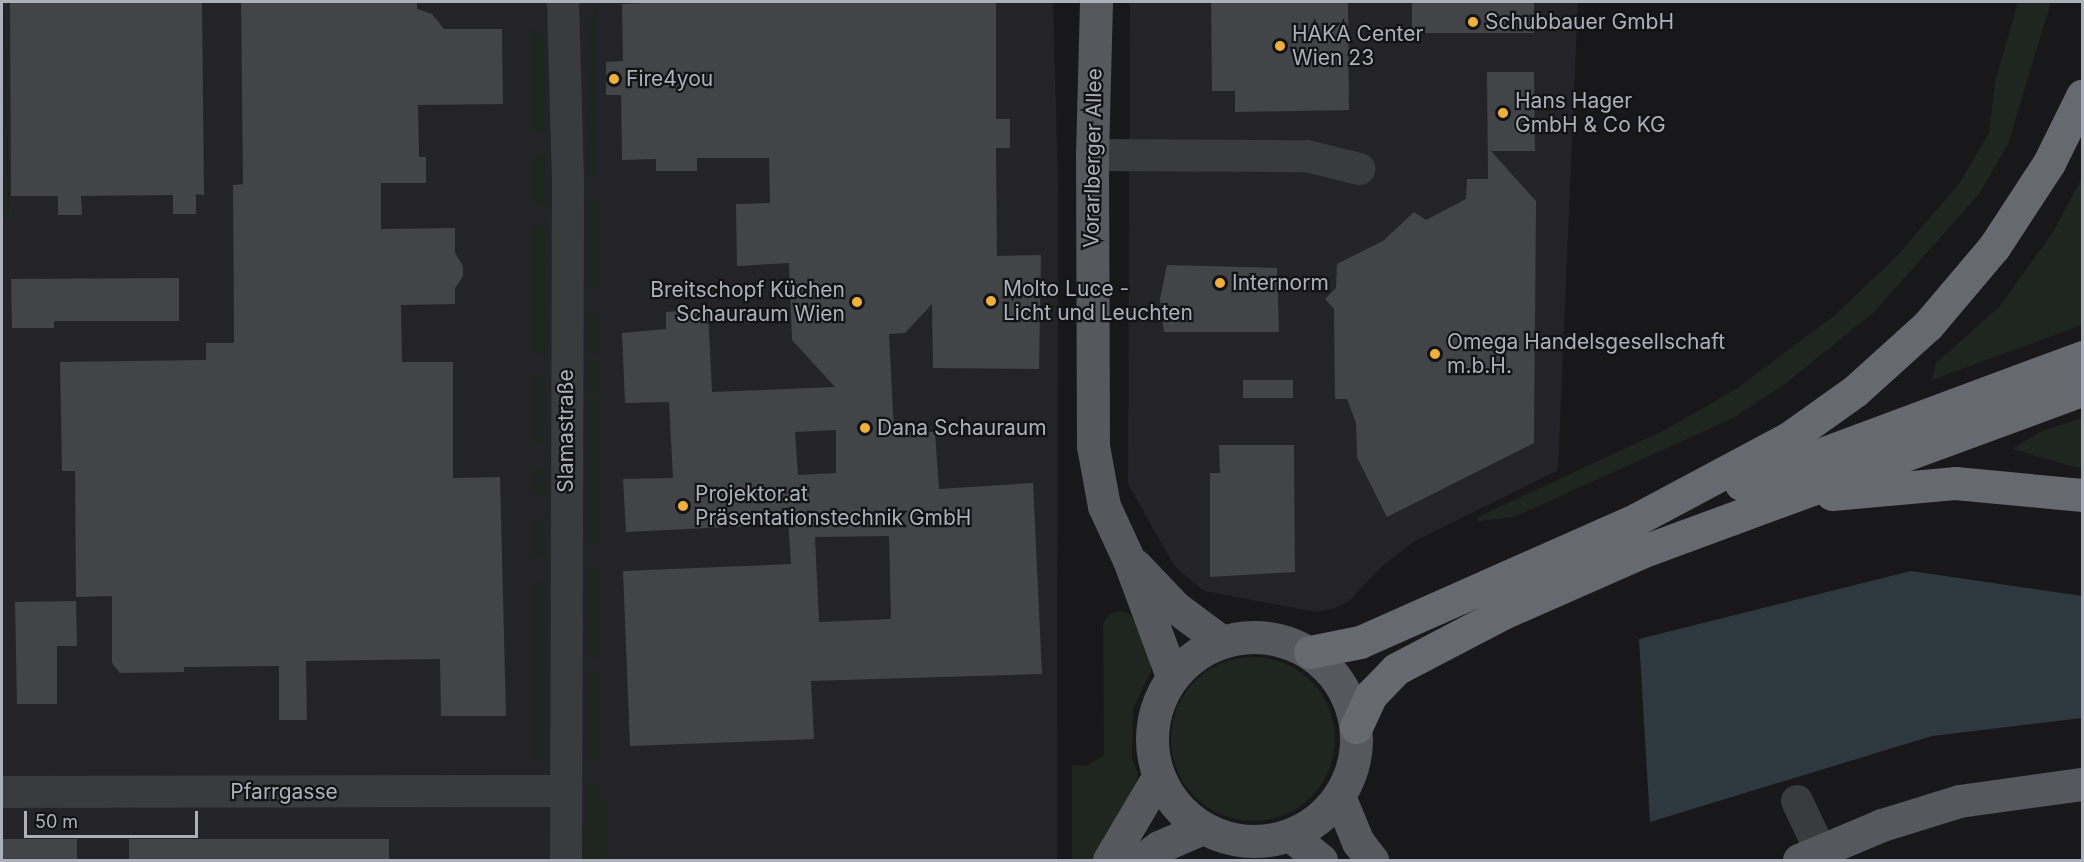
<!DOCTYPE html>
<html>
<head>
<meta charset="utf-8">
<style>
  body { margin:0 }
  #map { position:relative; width:2084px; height:862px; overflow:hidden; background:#18181b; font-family:Inter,sans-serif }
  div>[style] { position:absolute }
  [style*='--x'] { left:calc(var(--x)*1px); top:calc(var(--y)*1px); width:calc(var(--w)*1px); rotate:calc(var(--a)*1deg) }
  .built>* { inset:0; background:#242428 }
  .green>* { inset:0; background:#1e261f; transform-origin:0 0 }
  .round { border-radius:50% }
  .water>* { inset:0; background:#2e383f }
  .building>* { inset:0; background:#424448; transform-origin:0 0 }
  .minor>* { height:32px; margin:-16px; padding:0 16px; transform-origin:16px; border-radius:16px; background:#3a3b3f }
  .major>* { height:33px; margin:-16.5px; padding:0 16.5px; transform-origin:16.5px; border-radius:16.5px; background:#56585e }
  .major>.ring { margin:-16.5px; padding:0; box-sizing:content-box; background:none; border:33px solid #56585e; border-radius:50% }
  .highway>* { height:33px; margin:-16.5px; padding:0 16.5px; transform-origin:16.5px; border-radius:16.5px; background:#666970 }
  .dots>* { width:16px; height:16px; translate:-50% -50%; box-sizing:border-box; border:3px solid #131316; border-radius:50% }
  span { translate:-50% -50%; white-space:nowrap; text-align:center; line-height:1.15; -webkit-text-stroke:4.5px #131316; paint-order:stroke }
  .poi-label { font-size:21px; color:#abb0ba }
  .left { translate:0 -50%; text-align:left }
  .right { translate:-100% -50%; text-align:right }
  .street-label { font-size:21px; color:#abb0ba }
  .frame { position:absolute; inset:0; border:3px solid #abb0ba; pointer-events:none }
  .scale { position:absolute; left:24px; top:811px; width:174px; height:27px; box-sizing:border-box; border:3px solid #abb0ba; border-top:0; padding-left:8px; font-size:18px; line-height:21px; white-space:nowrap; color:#abb0ba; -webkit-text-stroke:4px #131316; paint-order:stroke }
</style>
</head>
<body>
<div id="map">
  <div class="built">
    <i style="clip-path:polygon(4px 2px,1053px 2px,1058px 181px,1057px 860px,2px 860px,2px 219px,9px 218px)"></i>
    <i style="clip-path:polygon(1130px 2px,1578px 2px,1558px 470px,1413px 542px,1380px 568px,1349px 601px,1335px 608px,1317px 612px,1204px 591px,1175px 567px,1128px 484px)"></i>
  </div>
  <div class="green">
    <i style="clip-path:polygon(2px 2px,4px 2px,9px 219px,2px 219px)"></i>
    <i style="clip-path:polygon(598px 2px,598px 176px,587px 177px,588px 27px)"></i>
    <i style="clip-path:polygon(2018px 2px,2051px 2px,2008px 144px,1979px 194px,1874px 312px,1785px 384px,1733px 418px,1514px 517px,1478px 521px,1478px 517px,1665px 430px,1736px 389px,1835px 315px,1896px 257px,1959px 184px,1989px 133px,1995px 82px)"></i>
    <i style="clip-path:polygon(535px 27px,546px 41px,546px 132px,530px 133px,530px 30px)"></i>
    <i style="left:530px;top:154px;width:16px;height:52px"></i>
    <i style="clip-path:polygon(2082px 178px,2082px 325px,1932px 380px,1936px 363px,1999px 307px,2053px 232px)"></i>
    <i style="left:588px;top:198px;width:11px;height:91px"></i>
    <i style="left:530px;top:225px;width:17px;height:129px"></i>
    <i style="left:589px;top:314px;width:10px;height:41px"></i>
    <i style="left:589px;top:360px;width:10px;height:33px"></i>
    <i style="left:531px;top:375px;width:15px;height:69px"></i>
    <i style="left:588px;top:397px;width:11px;height:148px"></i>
    <i style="clip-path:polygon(2082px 418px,2082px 469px,2012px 449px,2042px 431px)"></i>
    <i style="left:531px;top:468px;width:15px;height:27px"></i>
    <i style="left:531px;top:520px;width:15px;height:38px"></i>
    <i style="left:589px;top:567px;width:11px;height:92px"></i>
    <i style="left:531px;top:582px;width:15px;height:178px"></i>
    <i style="clip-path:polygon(1118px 611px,1130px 614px,1151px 656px,1151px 671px,1133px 709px,1132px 758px,1138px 773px,1134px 794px,1097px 860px,1072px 860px,1072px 765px,1086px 766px,1104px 755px,1103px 624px,1108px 615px)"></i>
    <i class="round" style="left:1171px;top:657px;width:164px;height:164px"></i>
    <i style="left:589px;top:672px;width:10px;height:90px"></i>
    <i style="clip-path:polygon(585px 782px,599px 786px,598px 800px,607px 799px,607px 860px,578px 860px,576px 828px,585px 827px)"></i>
  </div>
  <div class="water">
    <i style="clip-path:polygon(1911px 571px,2082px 596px,2082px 718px,1932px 736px,1650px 822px,1639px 639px)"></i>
  </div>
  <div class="building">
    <i style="clip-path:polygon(10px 2px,202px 2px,204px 195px,196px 194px,196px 214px,173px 214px,173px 195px,81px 196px,82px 215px,58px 215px,58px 196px,11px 196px)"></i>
    <i style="clip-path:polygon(241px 2px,417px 2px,417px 9px,432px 14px,444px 29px,502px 29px,503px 104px,418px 105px,419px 157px,426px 157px,426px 183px,381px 183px,381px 229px,455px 228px,455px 253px,463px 266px,463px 276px,455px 288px,455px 304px,401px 305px,402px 362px,453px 362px,453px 478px,500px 477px,506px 716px,441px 716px,440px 659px,306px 661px,307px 720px,279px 720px,279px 666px,184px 667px,184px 672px,120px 673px,112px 663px,112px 596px,76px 597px,75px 471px,62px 471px,60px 362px,206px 360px,206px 343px,234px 343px,233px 185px,243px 184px)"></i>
    <i style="clip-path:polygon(evenodd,669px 2px,996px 2px,996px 119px,1010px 119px,1010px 148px,996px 148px,997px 256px,1041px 255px,1039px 369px,933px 368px,932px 304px,905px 333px,889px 334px,894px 432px,935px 432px,939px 489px,1033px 483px,1042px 674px,811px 681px,814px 739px,630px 746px,623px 571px,791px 564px,788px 517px,746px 518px,747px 526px,626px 532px,623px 479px,673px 478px,669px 402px,625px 403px,622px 333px,666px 329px,666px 312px,708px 309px,712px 392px,835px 387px,792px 340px,789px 263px,737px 266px,736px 204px,770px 203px,769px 158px,697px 158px,697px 171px,656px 171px,656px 159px,622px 160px,621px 95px,606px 95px,606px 62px,623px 61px,622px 4px,669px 2px,836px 430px,836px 473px,798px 475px,795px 432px,836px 430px,669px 2px,889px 536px,891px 619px,819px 622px,815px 537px,889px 536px)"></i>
    <i style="clip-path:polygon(1211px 2px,1348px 2px,1349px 110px,1235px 112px,1235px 91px,1212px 91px)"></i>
    <i style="left:1412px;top:2px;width:122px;height:31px"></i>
    <i style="clip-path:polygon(1487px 72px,1534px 72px,1535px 151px,1491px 151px,1536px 201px,1534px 443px,1387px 517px,1357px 457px,1356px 423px,1347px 399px,1335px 399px,1334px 309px,1325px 299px,1336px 288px,1337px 264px,1383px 241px,1414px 212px,1426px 220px,1466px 199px,1467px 179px,1488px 179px)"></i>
    <i style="clip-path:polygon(1167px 265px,1277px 268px,1279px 332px,1164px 332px,1160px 299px)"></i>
    <i style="clip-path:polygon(179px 278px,179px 321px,54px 321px,54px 328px,12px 328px,11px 279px)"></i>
    <i style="left:1243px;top:380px;width:50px;height:18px"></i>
    <i style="clip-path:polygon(1219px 445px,1294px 445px,1295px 572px,1210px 577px,1210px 473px,1220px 473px)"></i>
    <i style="clip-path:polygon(76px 601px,77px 646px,57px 646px,57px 704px,17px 704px,15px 602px)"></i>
    <i style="left:77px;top:839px;width:22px;height:75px;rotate:90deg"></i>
    <i style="left:389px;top:839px;width:22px;height:260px;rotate:90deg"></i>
  </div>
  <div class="minor">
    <i style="--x:563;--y:2;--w:184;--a:88.4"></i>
    <i style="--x:568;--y:186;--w:674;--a:90.17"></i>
    <i style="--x:1092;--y:155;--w:215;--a:0.3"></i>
    <i style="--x:1307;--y:156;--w:54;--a:14"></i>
    <i style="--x:2;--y:792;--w:564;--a:-0.1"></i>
    <i style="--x:1797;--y:801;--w:54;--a:64.9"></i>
  </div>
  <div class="major">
    <i style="--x:1096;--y:2;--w:153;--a:91.5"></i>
    <i style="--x:1092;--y:155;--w:291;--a:89.8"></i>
    <i style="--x:1093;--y:446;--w:61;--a:79.6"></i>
    <i style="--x:1104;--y:506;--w:60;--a:65.2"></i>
    <i style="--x:1129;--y:560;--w:124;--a:69.7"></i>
    <i style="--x:1135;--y:565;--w:58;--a:46.4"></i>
    <i style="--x:1175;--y:607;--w:57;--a:36.5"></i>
    <i class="ring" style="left:1152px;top:637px;width:171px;height:171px"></i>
    <i style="--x:1339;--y:796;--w:50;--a:67.6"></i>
    <i style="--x:1358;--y:842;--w:23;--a:52"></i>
    <i style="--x:1290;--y:835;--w:40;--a:39"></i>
    <i style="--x:1109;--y:860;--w:96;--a:-59.4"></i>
    <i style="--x:1141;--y:860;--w:22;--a:-36"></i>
    <i style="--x:1159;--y:847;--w:48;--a:-23.4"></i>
    <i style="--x:1799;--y:860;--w:90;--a:-22.9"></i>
    <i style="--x:1882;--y:825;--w:81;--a:-17.3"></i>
    <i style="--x:1959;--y:801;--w:124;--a:-7.9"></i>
  </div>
  <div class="highway">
    <i style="--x:1741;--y:484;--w:364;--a:-20.4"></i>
    <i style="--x:1832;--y:494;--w:123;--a:-5.1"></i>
    <i style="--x:1955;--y:483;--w:128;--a:5.4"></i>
    <i style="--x:1310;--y:652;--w:51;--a:-11.3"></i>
    <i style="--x:1360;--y:642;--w:303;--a:-23.9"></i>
    <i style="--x:1637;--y:519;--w:172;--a:-28.1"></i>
    <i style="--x:1789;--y:438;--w:81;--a:-35.5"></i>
    <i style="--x:1855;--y:391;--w:98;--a:-42.1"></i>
    <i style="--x:1928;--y:325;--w:102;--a:-49.8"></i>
    <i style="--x:1994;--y:247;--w:100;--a:-56.8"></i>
    <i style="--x:2049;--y:163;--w:75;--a:-63.8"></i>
    <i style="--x:1356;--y:727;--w:35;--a:-65"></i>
    <i style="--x:1371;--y:695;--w:36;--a:-46"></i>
    <i style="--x:1396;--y:669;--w:121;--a:-27.6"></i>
    <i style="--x:1503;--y:613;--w:151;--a:-23.8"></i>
    <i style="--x:1641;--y:552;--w:470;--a:-20.2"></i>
  </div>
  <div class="dots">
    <i style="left:1473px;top:22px;background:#eeb03d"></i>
    <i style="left:1280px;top:46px;background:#eeb03d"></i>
    <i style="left:614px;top:79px;background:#eeb03d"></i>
    <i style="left:1503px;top:113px;background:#eeb03d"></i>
    <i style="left:1220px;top:283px;background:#eeb03d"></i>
    <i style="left:991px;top:301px;background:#eeb03d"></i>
    <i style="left:857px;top:302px;background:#eeb03d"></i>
    <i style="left:1435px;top:354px;background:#eeb03d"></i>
    <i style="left:865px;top:428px;background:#eeb03d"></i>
    <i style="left:683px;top:506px;background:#eeb03d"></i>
  </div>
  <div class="poi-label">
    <span class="left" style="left:1485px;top:22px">Schubbauer GmbH</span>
    <span class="left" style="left:1292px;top:46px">HAKA Center<br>Wien 23</span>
    <span class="left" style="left:626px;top:79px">Fire4you</span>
    <span class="left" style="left:1515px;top:113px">Hans Hager<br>GmbH &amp; Co KG</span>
    <span class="left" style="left:1232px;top:283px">Internorm</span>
    <span class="left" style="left:1003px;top:301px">Molto Luce -<br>Licht und Leuchten</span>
    <span class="right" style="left:845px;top:302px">Breitschopf Küchen<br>Schauraum Wien</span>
    <span class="left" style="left:1447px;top:354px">Omega Handelsgesellschaft<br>m.b.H.</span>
    <span class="left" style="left:877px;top:428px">Dana Schauraum</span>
    <span class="left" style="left:695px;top:506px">Projektor.at<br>Präsentationstechnik GmbH</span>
  </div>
  <div class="street-label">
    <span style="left:1093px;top:158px;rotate:-89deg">Vorarlberger Allee</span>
    <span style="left:566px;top:431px;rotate:-90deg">Slamastraße</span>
    <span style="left:284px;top:792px">Pfarrgasse</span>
  </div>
  <div class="frame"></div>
  <div class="scale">50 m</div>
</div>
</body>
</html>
